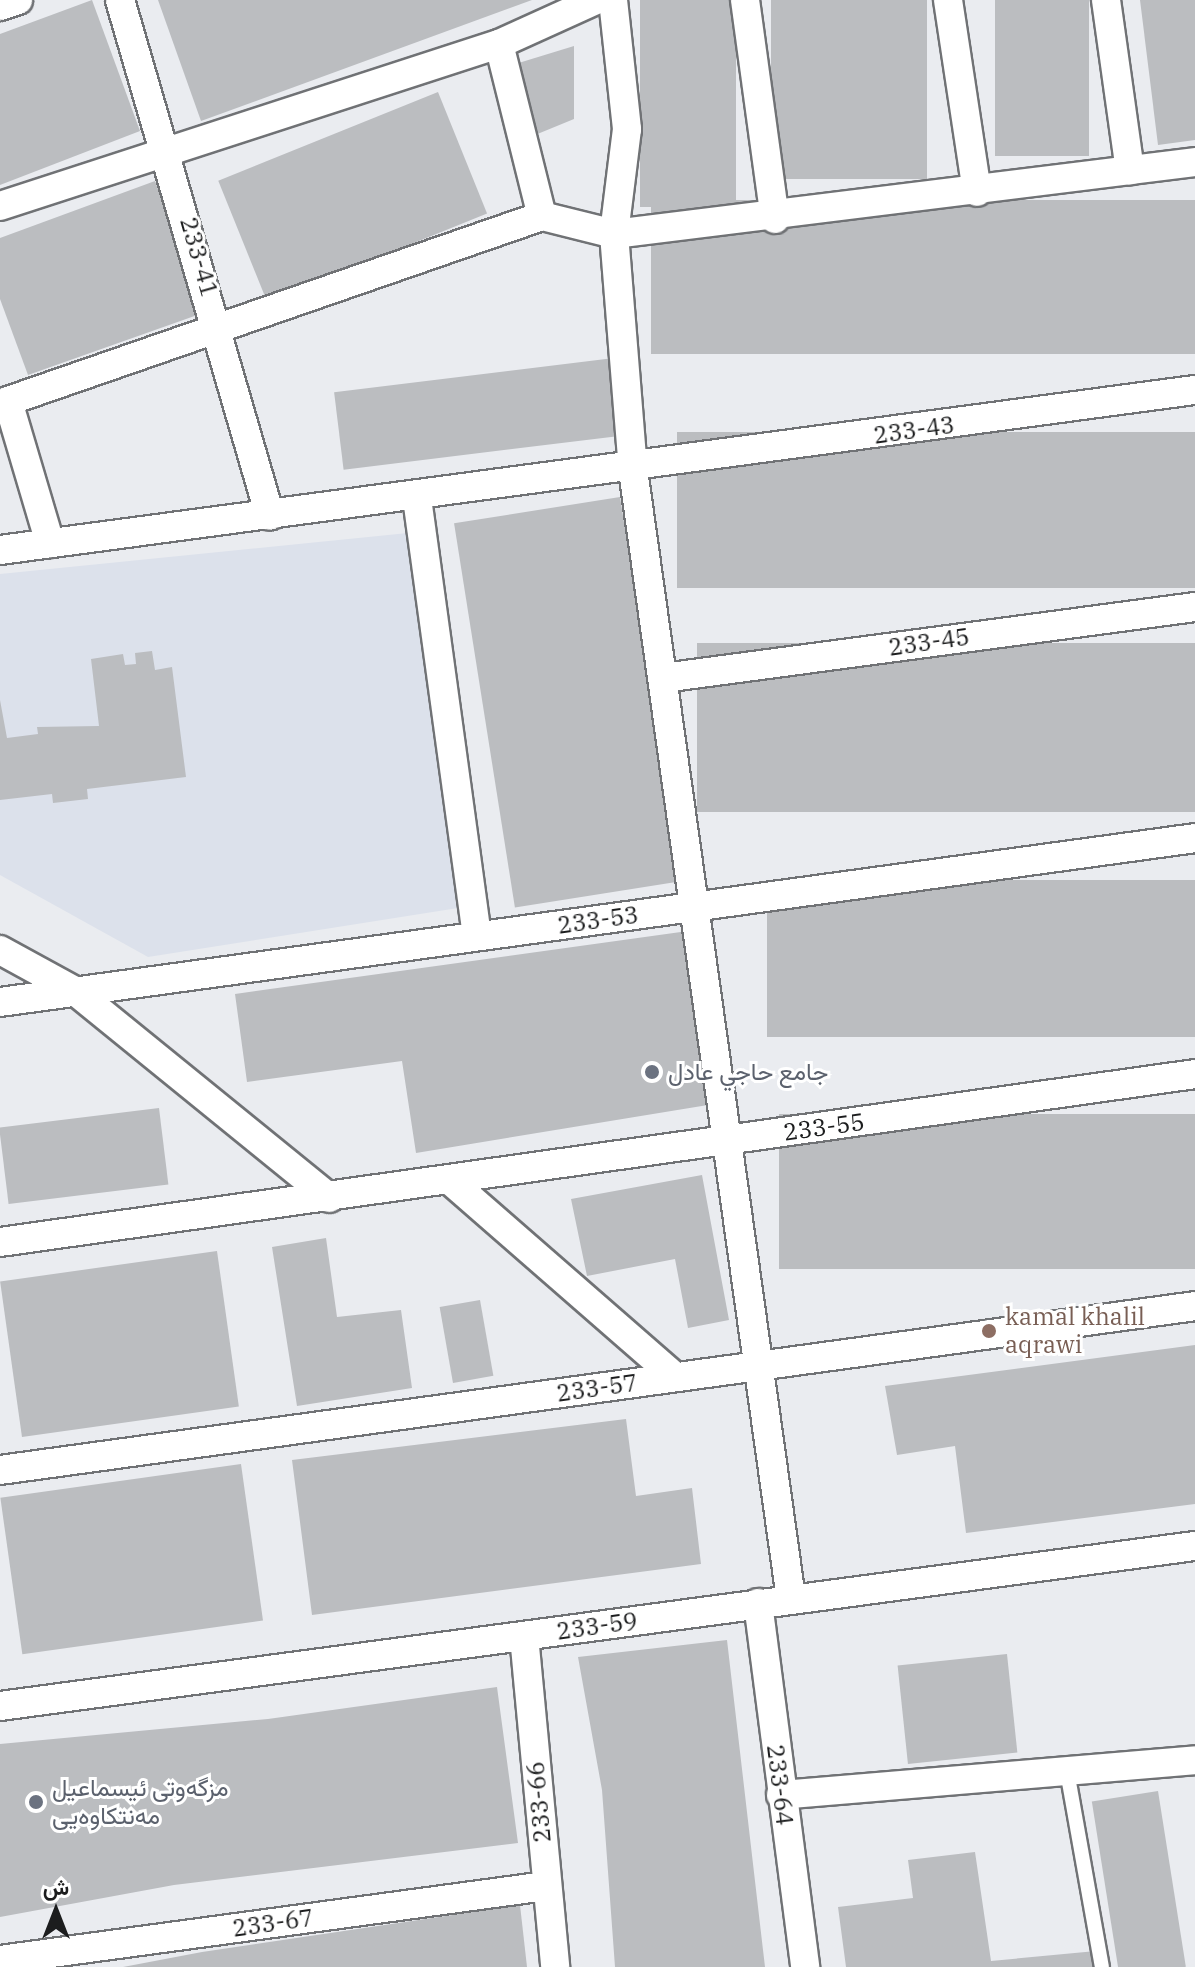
<!DOCTYPE html>
<html>
<head>
<meta charset="utf-8">
<style>
  body { margin:0 }
  #map { position:relative; width:1195px; height:1967px; overflow:hidden; background:#eaecf0; font-family:"IBM Plex Serif",Vazirmatn,serif }
  div>[style] { position:absolute }
  [style*='--x'] { left:calc(var(--x)*1px); top:calc(var(--y)*1px); width:calc(var(--w)*1px); rotate:calc(var(--a)*1deg) }
  .built>* { inset:0; background:#dce1eb }
  .building>* { inset:0; background:#bbbdc0; transform-origin:0 0 }
  .roads { filter:drop-shadow(2px 0 #707275) drop-shadow(-2px 0 #707275) drop-shadow(0 2px #707275) drop-shadow(0 -2px #707275) }
  .service>* { height:14px; margin:-7px; padding:0 7px; transform-origin:7px; border-radius:7px; background:#fff }
  .minor>* { height:28px; margin:-14px; padding:0 14px; transform-origin:14px; border-radius:14px; background:#fff }
  .dots>* { width:22px; height:22px; translate:-50% -50%; box-sizing:border-box; border:4px solid #fff; border-radius:50% }
  span { translate:-50% -50%; white-space:nowrap; text-align:center; line-height:1.15; -webkit-text-stroke:6px #fff; paint-order:stroke }
  .street-label { font-size:24px; color:#1c1d1e }
  .worship-label { font-size:24px; color:#5b616d }
  .left { translate:0 -50%; text-align:left }
  .education-label { font-size:24px; color:#785e54 }
  .north { position:absolute; left:16px; top:1871px; width:80px; height:80px; -webkit-text-stroke:6px #fff; paint-order:stroke; rotate:0deg; font-size:22px; font-weight:700; line-height:32px; text-align:center; color:#1c1d1e }
  .north::after { content:''; display:block; margin:auto; width:28px; height:36px; background:#1c1d1e; clip-path:polygon(50% 0,100% 100%,50% 72%,0 100%) }
</style>
</head>
<body>
<div id="map">
  <div class="built">
    <i style="clip-path:polygon(408px 533px,458px 908px,148px 957px,0 875px,0 574px)"></i>
  </div>
  <div class="building">
    <i style="clip-path:polygon(92px 0,140px 131px,0 185px,0 34px)"></i>
    <i style="clip-path:polygon(158px 0,532px 0,201px 121px)"></i>
    <i style="left:640px;top:0;width:96px;height:207px"></i>
    <i style="left:771px;top:0;width:156px;height:179px"></i>
    <i style="left:995px;top:0;width:94px;height:156px"></i>
    <i style="clip-path:polygon(1140px 0,1195px 0,1195px 140px,1158px 145px)"></i>
    <i style="clip-path:polygon(574px 46px,574px 119px,535px 135px,512px 65px)"></i>
    <i style="left:438px;top:92px;width:131px;height:237px;rotate:68deg"></i>
    <i style="clip-path:polygon(155px 181px,203px 313px,28px 375px,0 299px,0 238px)"></i>
    <i style="left:1195px;top:200px;width:154px;height:544px;rotate:90deg"></i>
    <i style="left:614px;top:358px;width:78px;height:282px;rotate:83deg"></i>
    <i style="left:1195px;top:432px;width:156px;height:518px;rotate:90deg"></i>
    <i style="left:620px;top:497px;width:389px;height:168px;rotate:81deg"></i>
    <i style="left:1195px;top:643px;width:169px;height:498px;rotate:90deg"></i>
    <i style="clip-path:polygon(152px 651px,155px 670px,172px 667px,186px 777px,87px 789px,88px 799px,53px 803px,52px 794px,0 800px,0 700px,7px 738px,38px 734px,37px 727px,99px 726px,91px 659px,123px 654px,125px 665px,136px 664px,135px 653px)"></i>
    <i style="left:1195px;top:880px;width:157px;height:428px;rotate:90deg"></i>
    <i style="clip-path:polygon(688px 931px,714px 1104px,416px 1153px,402px 1061px,247px 1082px,235px 994px)"></i>
    <i style="left:159px;top:1108px;width:77px;height:161px;rotate:83deg"></i>
    <i style="left:1195px;top:1114px;width:155px;height:416px;rotate:90deg"></i>
    <i style="clip-path:polygon(702px 1175px,729px 1320px,688px 1328px,675px 1259px,587px 1276px,571px 1199px)"></i>
    <i style="clip-path:polygon(326px 1238px,337px 1317px,401px 1310px,412px 1388px,297px 1406px,272px 1247px)"></i>
    <i style="left:217px;top:1251px;width:157px;height:219px;rotate:82deg"></i>
    <i style="left:480px;top:1300px;width:77px;height:41px;rotate:80deg"></i>
    <i style="clip-path:polygon(1195px 1345px,1195px 1504px,966px 1533px,955px 1446px,897px 1455px,885px 1386px)"></i>
    <i style="clip-path:polygon(626px 1419px,636px 1496px,692px 1488px,701px 1564px,312px 1615px,292px 1460px)"></i>
    <i style="left:241px;top:1464px;width:158px;height:243px;rotate:82deg"></i>
    <i style="clip-path:polygon(727px 1640px,765px 1967px,615px 1967px,602px 1790px,578px 1657px)"></i>
    <i style="left:1007px;top:1654px;width:99px;height:110px;rotate:84deg"></i>
    <i style="clip-path:polygon(497px 1687px,518px 1843px,174px 1885px,0 1917px,0 1744px,268px 1719px)"></i>
    <i style="left:1158px;top:1791px;width:178px;height:67px;rotate:81deg"></i>
    <i style="clip-path:polygon(975px 1852px,991px 1961px,1096px 1951px,1097px 1967px,846px 1967px,838px 1907px,913px 1898px,908px 1860px)"></i>
    <i style="clip-path:polygon(520px 1905px,527px 1967px,123px 1967px,202px 1952px)"></i>
  </div>
  <div class="roads">
    <div class="service">
      <i style="--x:1067;--y:1771;--w:199;--a:79.9"></i>
    </div>
    <div class="minor">
      <i style="--x:120;--y:0;--w:537;--a:73.79"></i>
      <i style="--x:613;--y:0;--w:130;--a:83.8"></i>
      <i style="--x:627;--y:129;--w:106;--a:97.1"></i>
      <i style="--x:614;--y:234;--w:237;--a:85.4"></i>
      <i style="--x:633;--y:470;--w:1140;--a:82.03"></i>
      <i style="--x:745;--y:0;--w:221;--a:82.2"></i>
      <i style="--x:948;--y:0;--w:194;--a:81.4"></i>
      <i style="--x:1106;--y:0;--w:172;--a:82"></i>
      <i style="--x:0;--y:6;--w:19;--a:-18"></i>
      <i style="--x:499;--y:44;--w:177;--a:76"></i>
      <i style="--x:0;--y:206;--w:525;--a:-17.99"></i>
      <i style="--x:499;--y:44;--w:107;--a:-24.4"></i>
      <i style="--x:417;--y:498;--w:442;--a:82.2"></i>
      <i style="--x:50;--y:543;--w:148;--a:-106.5"></i>
      <i style="--x:8;--y:401;--w:565;--a:-19.11"></i>
      <i style="--x:542;--y:216;--w:74;--a:14"></i>
      <i style="--x:614;--y:234;--w:585;--a:-7.06"></i>
      <i style="--x:0;--y:550;--w:1206;--a:-7.63"></i>
      <i style="--x:663;--y:678;--w:537;--a:-7.6"></i>
      <i style="--x:0;--y:950;--w:85;--a:28.7"></i>
      <i style="--x:75;--y:991;--w:328;--a:39.1"></i>
      <i style="--x:0;--y:1002;--w:1206;--a:-7.81"></i>
      <i style="--x:454;--y:1184;--w:293;--a:41.1"></i>
      <i style="--x:0;--y:1242;--w:1207;--a:-8"></i>
      <i style="--x:0;--y:1470;--w:1206;--a:-7.81"></i>
      <i style="--x:758;--y:1603;--w:367;--a:82.6"></i>
      <i style="--x:524;--y:1636;--w:332;--a:84.6"></i>
      <i style="--x:0;--y:1706;--w:1206;--a:-7.63"></i>
      <i style="--x:781;--y:1795;--w:415;--a:-4.8"></i>
      <i style="--x:0;--y:1960;--w:551;--a:-7.72"></i>
    </div>
  </div>
  <div class="dots">
    <i style="left:652px;top:1072px;background:#6b7280"></i>
    <i style="left:989px;top:1331px;background:#8d6e63"></i>
    <i style="left:36px;top:1802px;background:#6b7280"></i>
  </div>
  <div class="street-label">
    <span style="left:199px;top:257px;rotate:74deg">233-41</span>
    <span style="left:914px;top:430px;rotate:-8deg">233-43</span>
    <span style="left:929px;top:642px;rotate:-8deg">233-45</span>
    <span style="left:598px;top:920px;rotate:-8deg">233-53</span>
    <span style="left:824px;top:1127px;rotate:-8deg">233-55</span>
    <span style="left:597px;top:1388px;rotate:-8deg">233-57</span>
    <span style="left:597px;top:1626px;rotate:-8deg">233-59</span>
    <span style="left:780px;top:1785px;rotate:83deg">233-64</span>
    <span style="left:539px;top:1802px;rotate:-95deg">233-66</span>
    <span style="left:273px;top:1923px;rotate:-8deg">233-67</span>
  </div>
  <div class="worship-label">
    <span class="left" style="left:668px;top:1072px">جامع حاجي عادل</span>
    <span class="left" style="left:52px;top:1802px">مزگەوتی ئیسماعیل<br>مەنتکاوەیی</span>
  </div>
  <div class="education-label">
    <span class="left" style="left:1005px;top:1331px">kamal khalil<br>aqrawi</span>
  </div>
  <div class="north">ش</div>
</div>
</body>
</html>
